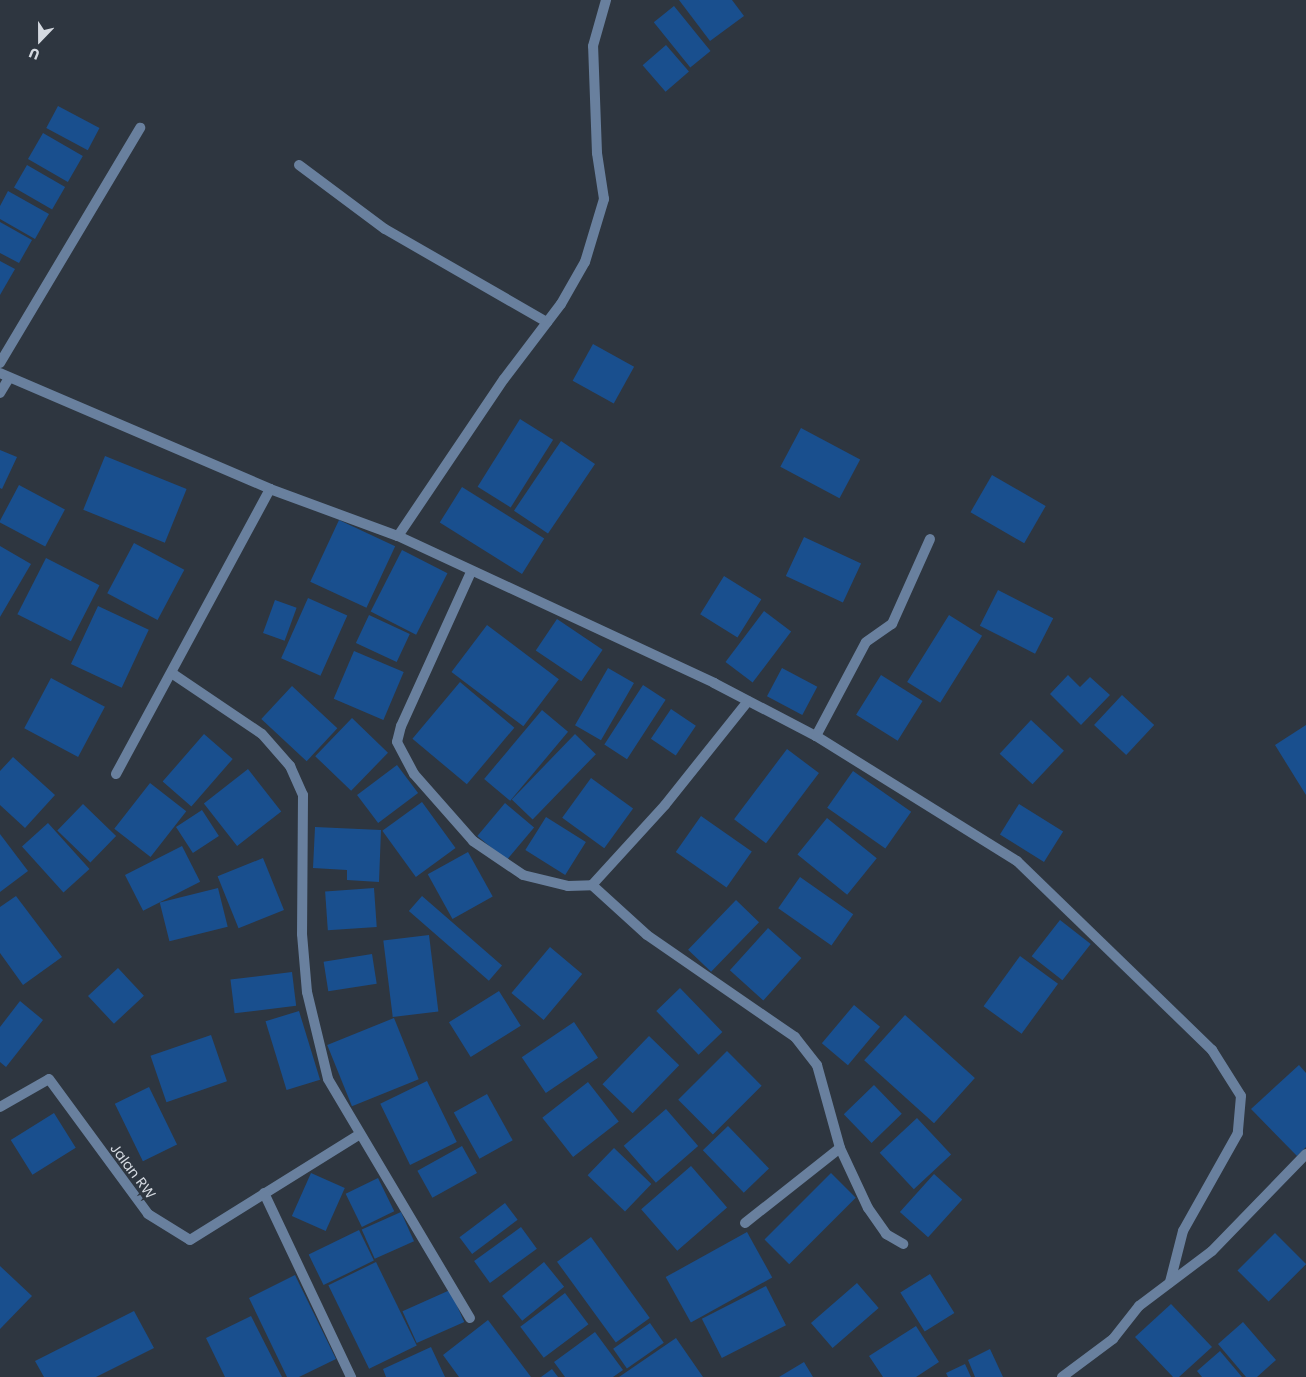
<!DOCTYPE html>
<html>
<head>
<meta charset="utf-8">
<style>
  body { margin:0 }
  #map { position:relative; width:1306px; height:1377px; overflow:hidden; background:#2e3640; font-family:Poppins,sans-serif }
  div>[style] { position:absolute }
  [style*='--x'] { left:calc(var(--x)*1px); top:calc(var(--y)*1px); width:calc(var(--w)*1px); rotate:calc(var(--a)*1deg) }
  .building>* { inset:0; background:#194f8e; transform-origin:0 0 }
  .street>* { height:10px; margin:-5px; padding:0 5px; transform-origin:5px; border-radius:5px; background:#69809e }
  span { translate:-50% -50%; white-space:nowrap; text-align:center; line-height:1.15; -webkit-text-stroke:4.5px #2e3640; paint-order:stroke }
  .street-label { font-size:14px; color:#d4d9e0 }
  .north { position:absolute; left:15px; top:15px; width:50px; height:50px; -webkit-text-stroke:4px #2e3640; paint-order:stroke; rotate:202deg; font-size:14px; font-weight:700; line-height:20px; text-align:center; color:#d4d9e0 }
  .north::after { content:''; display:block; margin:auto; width:18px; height:22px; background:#d4d9e0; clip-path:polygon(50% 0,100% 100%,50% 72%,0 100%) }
</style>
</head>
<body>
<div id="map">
  <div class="building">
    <i style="clip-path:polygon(679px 0,732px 0,744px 16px,710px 41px)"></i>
    <i style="left:674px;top:6px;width:58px;height:26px;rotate:51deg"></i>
    <i style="left:666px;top:45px;width:35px;height:31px;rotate:49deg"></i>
    <i style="left:58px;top:106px;width:47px;height:25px;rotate:28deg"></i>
    <i style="left:43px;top:133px;width:46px;height:30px;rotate:30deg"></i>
    <i style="left:27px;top:165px;width:44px;height:26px;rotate:30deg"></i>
    <i style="clip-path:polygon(8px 191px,49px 214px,35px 239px,0 219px,0 206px)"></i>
    <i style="clip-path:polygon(0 222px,32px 240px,19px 263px,0 253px)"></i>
    <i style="clip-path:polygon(0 261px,15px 269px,0 295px)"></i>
    <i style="left:593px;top:344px;width:47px;height:42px;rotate:29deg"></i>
    <i style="left:520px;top:419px;width:39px;height:80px;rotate:32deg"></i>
    <i style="left:801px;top:428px;width:67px;height:44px;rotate:28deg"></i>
    <i style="left:561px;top:441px;width:41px;height:84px;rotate:34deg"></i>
    <i style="clip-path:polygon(0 450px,17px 457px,2px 489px,0 488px)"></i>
    <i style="left:105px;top:456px;width:88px;height:58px;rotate:22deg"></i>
    <i style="left:992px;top:475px;width:62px;height:43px;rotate:30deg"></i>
    <i style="left:19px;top:485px;width:52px;height:42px;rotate:28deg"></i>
    <i style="left:462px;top:487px;width:97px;height:42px;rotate:32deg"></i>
    <i style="left:339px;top:520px;width:62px;height:68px;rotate:25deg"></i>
    <i style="left:804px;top:537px;width:63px;height:43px;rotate:25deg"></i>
    <i style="left:134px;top:543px;width:57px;height:57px;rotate:28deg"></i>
    <i style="clip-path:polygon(0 546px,31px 564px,0 617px)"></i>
    <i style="left:402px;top:550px;width:51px;height:69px;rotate:27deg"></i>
    <i style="left:46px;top:558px;width:60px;height:63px;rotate:27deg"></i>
    <i style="left:724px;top:576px;width:44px;height:45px;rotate:32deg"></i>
    <i style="left:998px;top:590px;width:62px;height:40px;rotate:27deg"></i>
    <i style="left:308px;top:598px;width:43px;height:66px;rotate:24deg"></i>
    <i style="left:275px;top:600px;width:23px;height:35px;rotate:20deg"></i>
    <i style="left:98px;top:606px;width:56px;height:64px;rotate:25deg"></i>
    <i style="left:764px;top:611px;width:34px;height:64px;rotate:37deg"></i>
    <i style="left:369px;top:615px;width:45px;height:31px;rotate:25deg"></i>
    <i style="left:949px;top:615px;width:39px;height:79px;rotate:32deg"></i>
    <i style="left:557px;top:619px;width:55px;height:38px;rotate:34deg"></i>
    <i style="left:487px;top:625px;width:90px;height:59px;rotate:37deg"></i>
    <i style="left:354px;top:651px;width:54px;height:52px;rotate:23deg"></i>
    <i style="left:608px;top:668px;width:30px;height:66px;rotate:30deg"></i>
    <i style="left:782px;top:668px;width:40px;height:32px;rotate:28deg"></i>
    <i style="left:881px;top:675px;width:49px;height:47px;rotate:32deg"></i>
    <i style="clip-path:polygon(1068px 675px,1080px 687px,1090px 677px,1110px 695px,1081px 725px,1050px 694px)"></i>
    <i style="left:51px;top:678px;width:61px;height:57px;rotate:28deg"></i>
    <i style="left:460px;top:682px;width:71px;height:74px;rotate:40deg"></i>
    <i style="left:643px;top:685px;width:27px;height:71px;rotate:33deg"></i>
    <i style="left:292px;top:686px;width:62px;height:45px;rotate:43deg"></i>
    <i style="left:1122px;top:695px;width:44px;height:41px;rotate:43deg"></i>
    <i style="left:671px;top:709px;width:30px;height:36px;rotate:34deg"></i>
    <i style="left:542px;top:710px;width:34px;height:90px;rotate:40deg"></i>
    <i style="left:352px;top:718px;width:50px;height:53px;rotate:44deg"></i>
    <i style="left:1031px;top:720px;width:45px;height:46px;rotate:43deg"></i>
    <i style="clip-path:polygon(1306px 725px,1306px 795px,1275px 745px)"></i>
    <i style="left:204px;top:734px;width:38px;height:63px;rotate:41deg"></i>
    <i style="left:575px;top:734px;width:29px;height:91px;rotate:44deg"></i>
    <i style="left:787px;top:749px;width:40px;height:88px;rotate:37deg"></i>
    <i style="clip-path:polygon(13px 757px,55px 795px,25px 828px,0 805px,0 771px)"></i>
    <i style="left:397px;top:765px;width:35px;height:50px;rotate:53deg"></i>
    <i style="left:248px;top:769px;width:54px;height:56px;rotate:52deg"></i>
    <i style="left:853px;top:771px;width:71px;height:45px;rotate:35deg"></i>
    <i style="left:591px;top:778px;width:52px;height:49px;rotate:36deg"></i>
    <i style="left:150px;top:783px;width:46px;height:58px;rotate:38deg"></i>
    <i style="left:422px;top:802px;width:57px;height:49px;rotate:54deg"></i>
    <i style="left:505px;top:803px;width:38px;height:43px;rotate:40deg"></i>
    <i style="left:83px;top:804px;width:46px;height:37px;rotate:44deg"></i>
    <i style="left:1019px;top:804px;width:52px;height:36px;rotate:32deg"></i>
    <i style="left:202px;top:810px;width:31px;height:31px;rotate:57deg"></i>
    <i style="left:701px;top:816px;width:62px;height:44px;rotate:35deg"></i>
    <i style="left:546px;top:817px;width:47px;height:39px;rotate:32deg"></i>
    <i style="left:827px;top:818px;width:64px;height:47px;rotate:39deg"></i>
    <i style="left:48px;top:823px;width:62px;height:35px;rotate:48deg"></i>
    <i style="clip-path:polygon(315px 827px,381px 830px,379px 882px,347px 880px,347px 870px,313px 868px)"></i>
    <i style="clip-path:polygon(0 834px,28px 871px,0 892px)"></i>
    <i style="left:182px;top:846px;width:40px;height:64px;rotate:63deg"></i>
    <i style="left:468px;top:852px;width:51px;height:46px;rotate:61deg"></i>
    <i style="left:263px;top:858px;width:56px;height:49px;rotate:68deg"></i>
    <i style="left:800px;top:877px;width:65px;height:38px;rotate:35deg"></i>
    <i style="left:218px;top:888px;width:40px;height:60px;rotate:76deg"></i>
    <i style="left:374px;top:888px;width:39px;height:49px;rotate:86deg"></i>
    <i style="clip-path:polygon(16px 896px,62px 957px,23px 985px,0 953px,0 907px)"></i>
    <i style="left:422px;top:896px;width:106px;height:20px;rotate:41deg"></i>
    <i style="left:736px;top:900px;width:32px;height:69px;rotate:44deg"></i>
    <i style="left:1060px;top:920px;width:39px;height:46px;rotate:38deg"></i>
    <i style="left:768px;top:928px;width:45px;height:57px;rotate:42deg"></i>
    <i style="left:429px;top:935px;width:77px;height:46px;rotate:83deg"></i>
    <i style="left:550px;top:947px;width:42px;height:60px;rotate:40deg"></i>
    <i style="left:372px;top:954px;width:30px;height:49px;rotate:81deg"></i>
    <i style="left:1020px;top:956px;width:47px;height:62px;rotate:36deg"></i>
    <i style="left:118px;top:968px;width:38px;height:41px;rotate:47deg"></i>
    <i style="left:292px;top:972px;width:34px;height:62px;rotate:83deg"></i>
    <i style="left:680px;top:988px;width:61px;height:33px;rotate:46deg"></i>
    <i style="left:499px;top:991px;width:41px;height:59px;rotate:58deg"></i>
    <i style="clip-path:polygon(20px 1001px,43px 1020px,6px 1067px,0 1062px,0 1027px)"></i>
    <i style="left:854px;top:1005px;width:34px;height:50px;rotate:40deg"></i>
    <i style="left:299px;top:1011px;width:72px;height:35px;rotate:73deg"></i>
    <i style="left:905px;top:1015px;width:94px;height:61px;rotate:42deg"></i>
    <i style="left:394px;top:1018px;width:66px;height:72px;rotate:68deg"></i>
    <i style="left:574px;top:1022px;width:43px;height:63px;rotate:56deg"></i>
    <i style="left:211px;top:1035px;width:49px;height:64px;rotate:71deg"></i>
    <i style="left:649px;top:1036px;width:42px;height:67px;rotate:44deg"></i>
    <i style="left:727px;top:1051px;width:49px;height:69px;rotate:45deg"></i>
    <i style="clip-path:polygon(1299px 1065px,1306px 1073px,1306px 1147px,1297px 1156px,1251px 1109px)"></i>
    <i style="left:427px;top:1081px;width:68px;height:52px;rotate:64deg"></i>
    <i style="left:588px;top:1082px;width:50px;height:58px;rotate:52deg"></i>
    <i style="left:874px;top:1085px;width:40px;height:42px;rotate:46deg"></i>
    <i style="left:149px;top:1087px;width:64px;height:38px;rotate:64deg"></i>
    <i style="left:487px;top:1094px;width:53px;height:38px;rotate:61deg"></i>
    <i style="left:666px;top:1109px;width:49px;height:56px;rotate:49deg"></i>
    <i style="left:54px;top:1113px;width:41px;height:51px;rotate:58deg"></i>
    <i style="left:917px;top:1118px;width:50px;height:51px;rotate:47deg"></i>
    <i style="left:728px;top:1126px;width:59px;height:35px;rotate:46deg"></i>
    <i style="left:462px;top:1146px;width:31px;height:51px;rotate:61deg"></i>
    <i style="left:614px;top:1148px;width:52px;height:38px;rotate:44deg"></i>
    <i style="left:691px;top:1166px;width:55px;height:66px;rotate:49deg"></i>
    <i style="left:311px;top:1173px;width:37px;height:47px;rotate:24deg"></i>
    <i style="left:831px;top:1173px;width:35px;height:94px;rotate:45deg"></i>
    <i style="left:934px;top:1174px;width:38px;height:51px;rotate:42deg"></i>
    <i style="left:378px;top:1178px;width:37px;height:36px;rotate:64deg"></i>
    <i style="left:505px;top:1203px;width:21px;height:57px;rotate:53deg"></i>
    <i style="left:401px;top:1212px;width:32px;height:43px;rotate:66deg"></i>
    <i style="left:521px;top:1227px;width:27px;height:58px;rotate:54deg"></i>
    <i style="left:359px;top:1230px;width:34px;height:56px;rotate:64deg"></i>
    <i style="left:747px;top:1232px;width:52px;height:93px;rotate:61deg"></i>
    <i style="left:1275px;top:1233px;width:44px;height:53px;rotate:45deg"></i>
    <i style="left:591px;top:1237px;width:100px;height:42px;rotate:54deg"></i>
    <i style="left:376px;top:1262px;width:93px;height:53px;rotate:64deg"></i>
    <i style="left:544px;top:1262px;width:32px;height:54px;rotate:51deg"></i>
    <i style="clip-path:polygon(0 1266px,32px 1296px,0 1329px)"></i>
    <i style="left:930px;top:1274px;width:46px;height:35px;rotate:58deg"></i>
    <i style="clip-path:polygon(295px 1275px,336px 1359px,299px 1377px,287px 1377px,249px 1298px)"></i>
    <i style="left:857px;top:1283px;width:33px;height:61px;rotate:49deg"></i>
    <i style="left:766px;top:1286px;width:44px;height:72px;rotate:63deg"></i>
    <i style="left:450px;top:1290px;width:35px;height:52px;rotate:66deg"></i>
    <i style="left:565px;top:1293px;width:39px;height:56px;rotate:53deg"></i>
    <i style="clip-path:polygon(1171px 1304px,1212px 1347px,1179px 1377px,1173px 1377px,1135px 1337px)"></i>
    <i style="clip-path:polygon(134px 1311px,154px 1348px,96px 1377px,44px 1377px,35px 1361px)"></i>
    <i style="clip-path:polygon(251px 1316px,282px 1377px,225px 1377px,206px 1338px)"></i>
    <i style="clip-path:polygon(488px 1320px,531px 1377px,459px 1377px,443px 1355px)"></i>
    <i style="clip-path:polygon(1243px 1322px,1276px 1360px,1257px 1377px,1246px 1377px,1218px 1344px)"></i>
    <i style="left:650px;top:1323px;width:24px;height:45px;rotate:55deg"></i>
    <i style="clip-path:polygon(916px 1326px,939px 1362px,916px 1377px,883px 1377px,869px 1356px)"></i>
    <i style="clip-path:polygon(595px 1332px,623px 1370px,613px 1377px,565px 1377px,554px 1362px)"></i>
    <i style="clip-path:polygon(676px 1338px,703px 1377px,619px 1377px)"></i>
    <i style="clip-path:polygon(431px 1347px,445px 1377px,386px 1377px,383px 1369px)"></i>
    <i style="clip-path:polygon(990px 1349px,1003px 1377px,975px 1377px,968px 1360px)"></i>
    <i style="clip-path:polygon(1220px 1351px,1242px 1377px,1202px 1377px,1197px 1371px)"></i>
    <i style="clip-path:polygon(804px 1362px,813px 1377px,779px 1377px)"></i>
    <i style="clip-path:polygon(965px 1364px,971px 1377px,948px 1377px,946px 1373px)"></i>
    <i style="clip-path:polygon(552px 1369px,558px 1377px,541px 1377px)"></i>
  </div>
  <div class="street">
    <i style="--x:299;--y:165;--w:107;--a:36.7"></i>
    <i style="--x:385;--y:229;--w:187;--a:29.9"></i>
    <i style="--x:0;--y:363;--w:274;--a:-59.2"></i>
    <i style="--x:0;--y:373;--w:294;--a:23.2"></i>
    <i style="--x:270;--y:489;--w:136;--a:20.2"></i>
    <i style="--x:398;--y:536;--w:349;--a:24.9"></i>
    <i style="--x:714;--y:683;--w:115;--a:27.5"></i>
    <i style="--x:816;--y:736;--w:237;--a:31.9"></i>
    <i style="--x:1017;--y:861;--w:272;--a:44.1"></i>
    <i style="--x:1212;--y:1050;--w:54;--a:57.8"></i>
    <i style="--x:1241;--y:1096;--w:37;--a:95"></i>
    <i style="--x:1238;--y:1133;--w:112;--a:119.3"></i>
    <i style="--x:1183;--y:1231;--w:53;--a:104.3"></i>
    <i style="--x:0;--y:393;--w:17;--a:-59"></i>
    <i style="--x:398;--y:536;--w:189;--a:-56"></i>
    <i style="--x:504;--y:379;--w:94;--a:-52.8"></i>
    <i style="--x:561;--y:304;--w:48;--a:-60.3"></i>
    <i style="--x:585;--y:262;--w:66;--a:-73.2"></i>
    <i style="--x:604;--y:199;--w:47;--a:-98.7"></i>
    <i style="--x:597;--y:153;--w:107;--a:-92.1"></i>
    <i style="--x:593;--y:46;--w:48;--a:-74.2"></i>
    <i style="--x:471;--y:572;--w:169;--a:114.4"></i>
    <i style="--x:401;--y:726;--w:16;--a:104"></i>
    <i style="--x:397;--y:742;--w:36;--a:62"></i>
    <i style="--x:414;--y:774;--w:89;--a:48.6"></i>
    <i style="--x:473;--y:841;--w:60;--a:34.2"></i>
    <i style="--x:523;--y:875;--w:46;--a:13.7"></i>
    <i style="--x:568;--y:886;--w:24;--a:-2"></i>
    <i style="--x:592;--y:885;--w:74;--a:42.3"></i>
    <i style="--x:647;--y:935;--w:180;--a:34.6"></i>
    <i style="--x:795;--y:1037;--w:36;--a:52"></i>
    <i style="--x:817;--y:1065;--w:86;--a:74.5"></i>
    <i style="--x:840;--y:1148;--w:66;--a:65"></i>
    <i style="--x:868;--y:1208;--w:32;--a:55"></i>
    <i style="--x:886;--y:1234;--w:20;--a:30"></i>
    <i style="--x:173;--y:674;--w:107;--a:34"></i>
    <i style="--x:262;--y:734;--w:43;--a:48.8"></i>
    <i style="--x:290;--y:766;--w:32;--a:66"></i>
    <i style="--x:303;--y:795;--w:139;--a:90.4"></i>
    <i style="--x:302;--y:934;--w:58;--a:85.1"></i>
    <i style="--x:307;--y:992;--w:89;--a:76.4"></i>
    <i style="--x:328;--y:1079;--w:278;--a:59.3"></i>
    <i style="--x:816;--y:736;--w:106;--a:-62"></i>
    <i style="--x:866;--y:642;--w:32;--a:-35"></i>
    <i style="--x:892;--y:624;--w:93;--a:-65.9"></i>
    <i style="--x:116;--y:774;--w:324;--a:-61.6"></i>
    <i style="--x:592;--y:885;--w:108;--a:-47.6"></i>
    <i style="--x:665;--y:805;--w:133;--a:-51.4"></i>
    <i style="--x:0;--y:1107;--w:56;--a:-29.7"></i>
    <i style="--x:49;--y:1079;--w:167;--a:53.7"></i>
    <i style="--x:148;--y:1214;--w:49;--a:31.8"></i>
    <i style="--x:190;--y:1240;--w:199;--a:-31.9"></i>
    <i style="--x:264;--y:1193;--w:204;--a:64.7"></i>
    <i style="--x:745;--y:1223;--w:121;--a:-38.3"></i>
    <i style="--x:1062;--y:1377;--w:64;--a:-36.7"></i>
    <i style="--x:1113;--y:1339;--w:42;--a:-51.8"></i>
    <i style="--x:1139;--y:1306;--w:91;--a:-37"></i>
    <i style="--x:1212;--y:1251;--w:135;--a:-45.9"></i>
  </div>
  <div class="street-label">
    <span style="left:133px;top:1171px;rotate:53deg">Jalan RW</span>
  </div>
  <div class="north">U</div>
</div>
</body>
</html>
